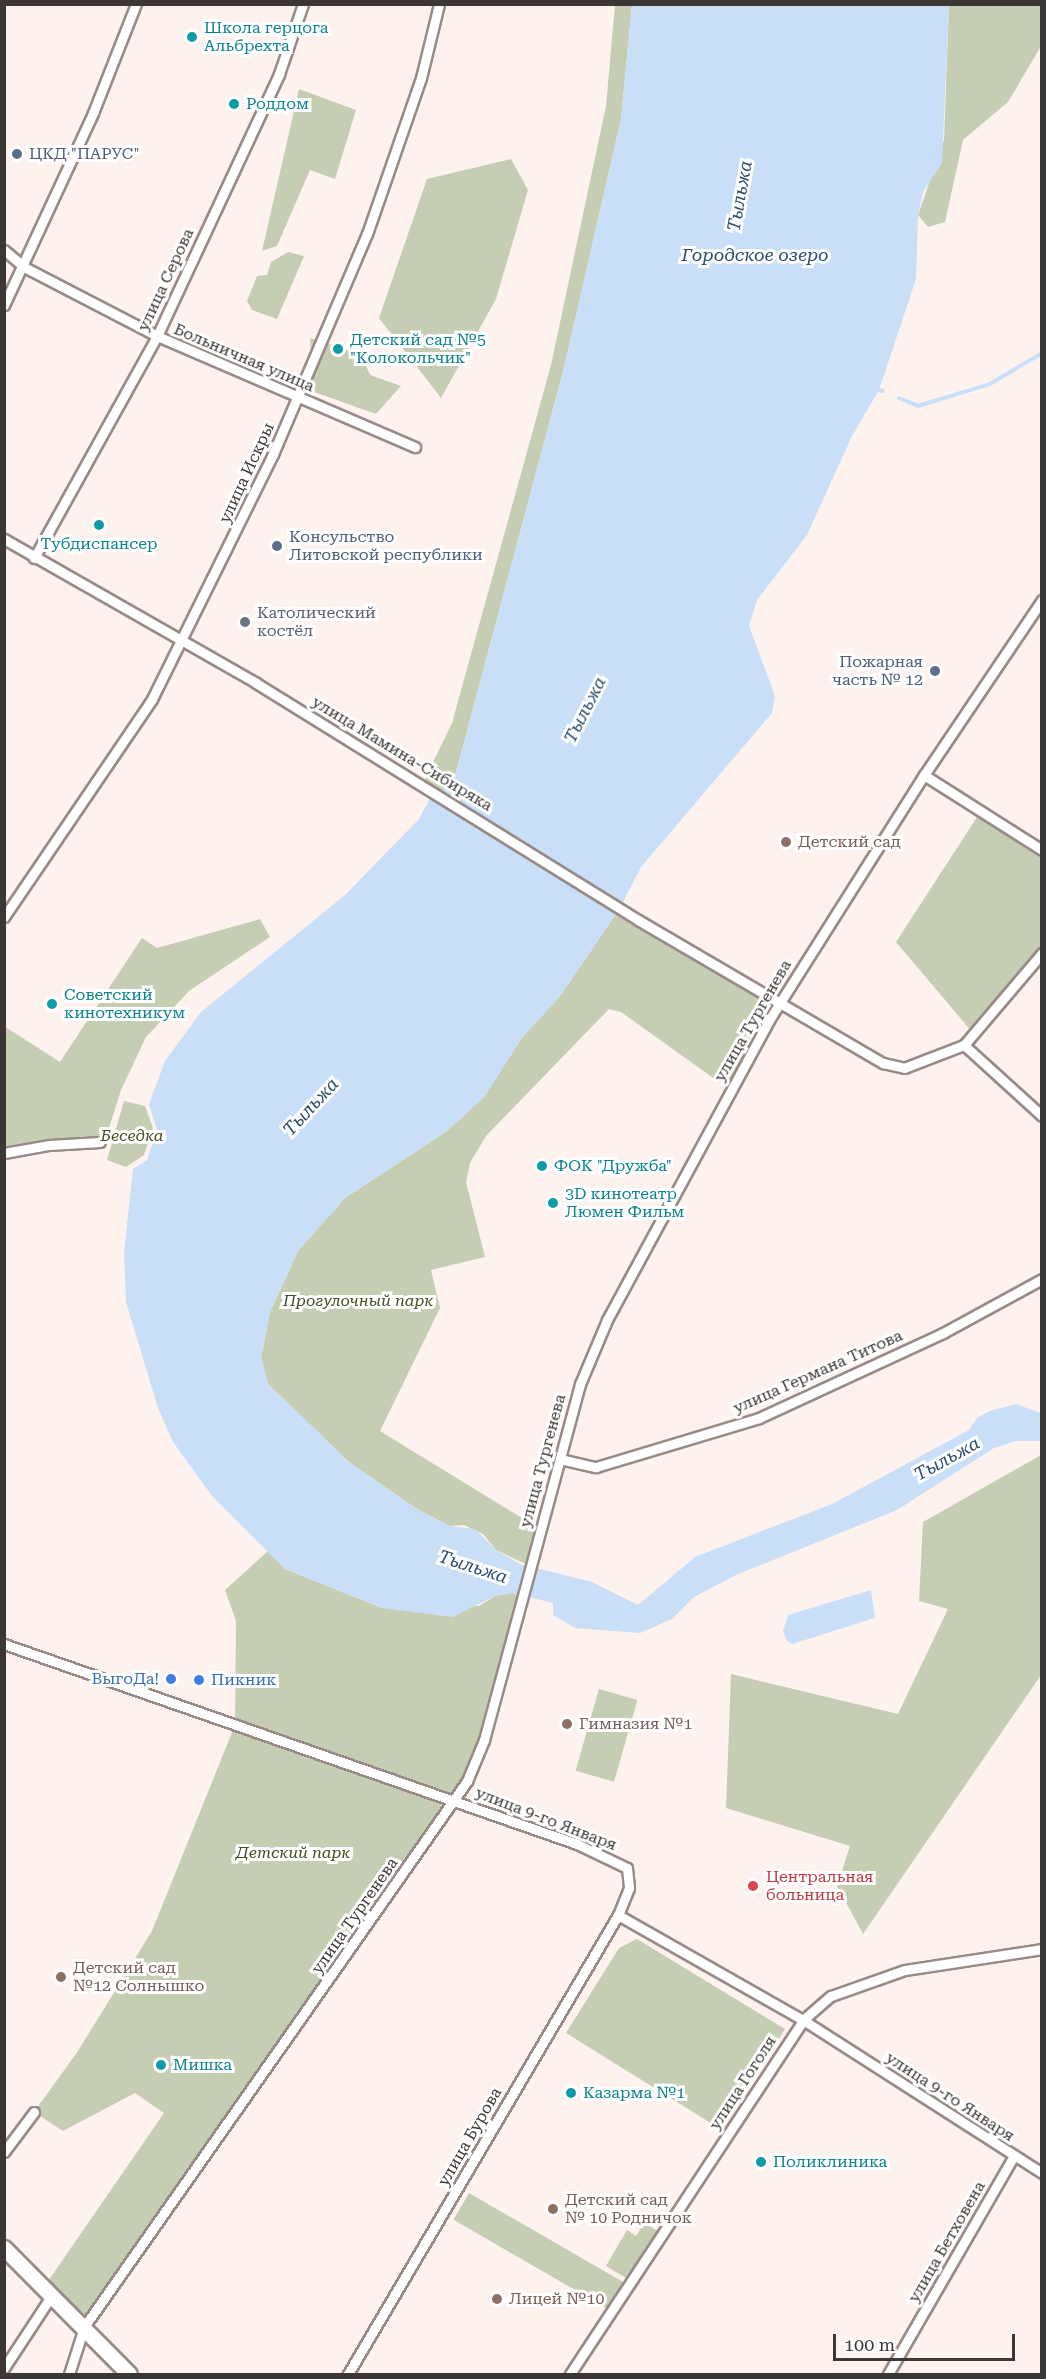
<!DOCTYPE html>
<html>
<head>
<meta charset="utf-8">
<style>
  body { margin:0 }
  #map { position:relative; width:1046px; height:2379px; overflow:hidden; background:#fef2ee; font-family:"Roboto Serif",serif }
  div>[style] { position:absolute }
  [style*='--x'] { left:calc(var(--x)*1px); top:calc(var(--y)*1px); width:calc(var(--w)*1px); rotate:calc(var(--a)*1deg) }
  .green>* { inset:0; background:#c5ceb3; transform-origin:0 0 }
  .water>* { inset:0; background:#c9dff8 }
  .stream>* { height:4px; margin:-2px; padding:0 2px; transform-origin:2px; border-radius:2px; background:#c9dff8 }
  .roads { filter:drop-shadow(2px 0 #988b87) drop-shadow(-2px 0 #988b87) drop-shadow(0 2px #988b87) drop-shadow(0 -2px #988b87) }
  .minor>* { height:9px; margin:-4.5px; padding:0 4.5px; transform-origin:4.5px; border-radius:4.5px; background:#fff }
  .primary>* { height:15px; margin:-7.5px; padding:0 7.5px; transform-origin:7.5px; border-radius:7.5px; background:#fff }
  .dots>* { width:16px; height:16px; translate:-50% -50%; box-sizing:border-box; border:3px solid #fff; border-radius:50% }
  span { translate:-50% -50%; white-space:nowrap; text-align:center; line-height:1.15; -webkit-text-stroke:6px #fff; paint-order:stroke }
  .culture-label { font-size:16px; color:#0d838f }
  .left { translate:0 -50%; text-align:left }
  .service-label { font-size:16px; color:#4e5e75 }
  .right { translate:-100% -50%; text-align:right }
  .street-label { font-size:16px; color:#3c3634 }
  .worship-label { font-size:16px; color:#5b616d }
  .education-label { font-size:16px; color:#785e54 }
  .park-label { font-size:16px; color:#425021; font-style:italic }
  .shop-label { font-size:16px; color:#366cbe }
  .health-label { font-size:16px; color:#be3a42 }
  .water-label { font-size:18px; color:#2a4c6f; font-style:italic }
  .frame { position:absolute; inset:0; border:6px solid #3c3634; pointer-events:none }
  .scale { position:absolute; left:833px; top:2334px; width:182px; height:27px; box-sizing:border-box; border:3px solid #3c3634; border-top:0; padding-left:8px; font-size:18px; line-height:21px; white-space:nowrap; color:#3c3634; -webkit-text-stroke:4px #fff; paint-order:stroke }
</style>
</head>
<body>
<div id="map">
  <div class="green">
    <i style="clip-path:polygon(615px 5px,632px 5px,621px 119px,564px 368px,455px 776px,449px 789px,434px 791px,425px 785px,425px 779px,452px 723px,551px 365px,606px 106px)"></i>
    <i style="clip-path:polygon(949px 5px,1041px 5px,1041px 46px,1008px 102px,963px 140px,945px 222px,928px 227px,918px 215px,944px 140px)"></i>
    <i style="clip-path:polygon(299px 89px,356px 110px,335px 179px,310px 170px,277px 246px,262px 251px)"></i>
    <i style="clip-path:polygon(511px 159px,528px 190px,496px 299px,441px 398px,379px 318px,427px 179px)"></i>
    <i style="clip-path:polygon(288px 252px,304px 256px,277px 319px,252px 310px,247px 301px,257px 276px,267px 275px,271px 262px)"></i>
    <i style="clip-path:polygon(310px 338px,361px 354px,370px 375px,401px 386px,376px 414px,314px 392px)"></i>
    <i style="clip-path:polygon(981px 811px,1041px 850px,1041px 953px,973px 1033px,896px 942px)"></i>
    <i style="clip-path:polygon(620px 908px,780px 1002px,730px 1090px,621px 1012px,609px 1009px,486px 1136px,470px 1163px,466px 1182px,485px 1257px,431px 1270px,440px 1308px,380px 1431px,540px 1529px,530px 1566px,496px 1550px,483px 1534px,464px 1525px,450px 1526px,417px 1509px,350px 1463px,268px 1384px,261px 1358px,270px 1312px,298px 1251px,345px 1198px,447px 1131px,484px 1097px,521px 1039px,560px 996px)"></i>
    <i style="clip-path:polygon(260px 919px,270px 937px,189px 991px,146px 1037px,121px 1090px,105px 1141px,5px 1153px,4px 1026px,60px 1062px,142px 938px,157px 948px)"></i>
    <i style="clip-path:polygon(124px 1101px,145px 1106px,153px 1128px,144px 1155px,126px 1167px,107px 1160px)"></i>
    <i style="clip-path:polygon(1041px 1455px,1041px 1675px,863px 1934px,837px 1886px,850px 1846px,726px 1808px,731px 1674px,898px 1714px,948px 1609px,919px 1601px,923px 1522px)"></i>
    <i style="clip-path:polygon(268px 1551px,285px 1569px,382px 1608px,479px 1606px,495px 1596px,513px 1593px,522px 1596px,467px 1781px,84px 2327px,44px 2287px,164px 2113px,135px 2093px,63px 2131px,34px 2112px,78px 2051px,152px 1931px,235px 1725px,236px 1621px,225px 1590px)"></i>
    <i style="left:599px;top:1689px;width:40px;height:85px;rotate:16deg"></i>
    <i style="clip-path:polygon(637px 1939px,785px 2029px,722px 2130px,566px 2033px,619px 1948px)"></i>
    <i style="left:469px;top:2193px;width:178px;height:31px;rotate:30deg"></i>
    <i style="clip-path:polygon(644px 2223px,658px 2231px,626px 2278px,606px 2266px,627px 2230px,636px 2236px)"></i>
  </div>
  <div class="water">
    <i style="clip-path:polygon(632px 5px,949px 5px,942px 163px,923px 192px,918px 215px,916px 279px,879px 390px,852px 436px,807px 535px,757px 600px,749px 626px,775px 696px,772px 713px,641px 867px,620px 908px,560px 996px,521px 1039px,484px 1097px,447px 1131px,345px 1198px,298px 1251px,270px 1312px,261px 1358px,268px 1384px,350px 1463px,417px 1509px,450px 1526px,475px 1529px,496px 1550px,520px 1564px,592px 1582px,638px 1605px,695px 1557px,832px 1504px,969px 1430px,977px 1418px,990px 1411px,1016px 1404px,1041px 1413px,1041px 1441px,1016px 1441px,994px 1448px,897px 1510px,736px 1575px,694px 1597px,672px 1619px,640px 1633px,575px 1628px,553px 1615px,553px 1603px,513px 1593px,495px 1596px,453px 1617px,382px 1608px,285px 1569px,212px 1496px,173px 1442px,158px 1408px,126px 1302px,124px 1253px,133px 1169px,147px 1160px,157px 1130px,149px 1104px,165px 1061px,201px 1012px,345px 895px,419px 819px,434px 791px,449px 789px,455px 776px,564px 368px,621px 119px)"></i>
    <i style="clip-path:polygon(871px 1590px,875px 1618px,792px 1644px,787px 1641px,783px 1631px,788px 1615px)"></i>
  </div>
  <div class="stream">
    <i style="--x:879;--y:390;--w:4;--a:14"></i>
    <i style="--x:899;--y:398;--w:21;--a:23"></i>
    <i style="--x:918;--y:406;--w:75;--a:-17"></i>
    <i style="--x:990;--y:384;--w:61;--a:-30.8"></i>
  </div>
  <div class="roads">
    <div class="minor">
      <i style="--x:4;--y:250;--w:26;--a:40"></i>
      <i style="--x:24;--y:267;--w:150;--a:27.4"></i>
      <i style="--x:157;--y:336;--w:281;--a:23.3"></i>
      <i style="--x:4;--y:305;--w:212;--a:-65.1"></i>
      <i style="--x:93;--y:113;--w:117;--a:-68.5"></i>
      <i style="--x:4;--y:539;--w:290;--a:29.7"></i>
      <i style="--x:256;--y:683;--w:450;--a:31.8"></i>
      <i style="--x:638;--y:920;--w:284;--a:30.3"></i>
      <i style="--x:883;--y:1063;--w:22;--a:13"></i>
      <i style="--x:904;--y:1068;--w:64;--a:-21"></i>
      <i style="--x:964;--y:1045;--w:121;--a:-49.7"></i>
      <i style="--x:34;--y:558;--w:254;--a:-61"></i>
      <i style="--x:157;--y:336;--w:289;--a:-65"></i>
      <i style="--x:279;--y:74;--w:74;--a:-71.1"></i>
      <i style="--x:924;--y:775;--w:140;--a:32.4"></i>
      <i style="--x:4;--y:917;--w:263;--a:-55.8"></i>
      <i style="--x:152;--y:699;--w:273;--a:-63.7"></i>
      <i style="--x:273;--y:454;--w:239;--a:-66.9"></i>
      <i style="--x:367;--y:234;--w:165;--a:-70.9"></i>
      <i style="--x:421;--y:78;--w:76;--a:-76.3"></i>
      <i style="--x:964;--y:1045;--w:105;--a:42.3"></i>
      <i style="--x:4;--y:1153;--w:46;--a:-10.1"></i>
      <i style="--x:49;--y:1145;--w:51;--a:-3.4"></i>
      <i style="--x:560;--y:1459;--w:37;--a:13"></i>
      <i style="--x:596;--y:1467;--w:170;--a:-16.7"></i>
      <i style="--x:759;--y:1418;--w:203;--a:-24.8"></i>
      <i style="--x:943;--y:1333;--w:113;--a:-28.6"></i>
      <i style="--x:4;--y:1644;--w:607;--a:19.24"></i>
      <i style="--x:577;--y:1844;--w:55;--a:25.6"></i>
      <i style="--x:627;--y:1868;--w:20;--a:84"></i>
      <i style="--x:629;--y:1888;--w:29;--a:112"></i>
      <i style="--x:618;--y:1915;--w:533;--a:120.47"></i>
      <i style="--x:618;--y:1915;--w:213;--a:29.6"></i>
      <i style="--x:803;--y:2020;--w:284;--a:32.6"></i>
      <i style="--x:4;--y:2152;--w:50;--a:-53.1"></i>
      <i style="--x:4;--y:2368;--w:87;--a:-56.7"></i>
      <i style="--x:69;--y:2374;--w:49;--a:-72.3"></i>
      <i style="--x:84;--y:2327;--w:667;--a:-54.95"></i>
      <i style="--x:467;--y:1781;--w:44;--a:-67.5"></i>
      <i style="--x:484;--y:1740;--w:369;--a:-74.9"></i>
      <i style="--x:580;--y:1384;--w:69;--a:-67.1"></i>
      <i style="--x:607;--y:1320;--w:341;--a:-61.6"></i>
      <i style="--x:769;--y:1020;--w:290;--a:-57.7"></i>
      <i style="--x:924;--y:775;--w:211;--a:-56"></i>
      <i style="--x:570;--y:2374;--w:424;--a:-56.6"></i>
      <i style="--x:803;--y:2020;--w:37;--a:-41"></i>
      <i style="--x:831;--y:1996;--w:78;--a:-19.4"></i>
      <i style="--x:905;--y:1970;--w:139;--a:-8.7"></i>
      <i style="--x:888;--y:2374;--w:252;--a:-60"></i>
    </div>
    <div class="primary">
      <i style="--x:4;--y:2248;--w:177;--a:45.2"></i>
    </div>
  </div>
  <div class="dots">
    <i style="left:192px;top:37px;background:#0f9aa8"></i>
    <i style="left:234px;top:104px;background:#0f9aa8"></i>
    <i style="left:17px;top:154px;background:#5c6f8a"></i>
    <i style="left:338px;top:349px;background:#0f9aa8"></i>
    <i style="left:99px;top:525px;background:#0f9aa8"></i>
    <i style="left:277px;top:546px;background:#5c6f8a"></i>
    <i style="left:245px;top:622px;background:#6b7280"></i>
    <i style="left:935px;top:671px;background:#5c6f8a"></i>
    <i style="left:786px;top:842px;background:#8d6e63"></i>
    <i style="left:52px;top:1004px;background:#0f9aa8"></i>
    <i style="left:542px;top:1166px;background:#0f9aa8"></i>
    <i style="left:553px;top:1203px;background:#0f9aa8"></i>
    <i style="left:171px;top:1679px;background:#3f7fe0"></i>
    <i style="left:199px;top:1680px;background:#3f7fe0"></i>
    <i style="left:567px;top:1724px;background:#8d6e63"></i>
    <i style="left:753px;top:1886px;background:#e0444e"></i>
    <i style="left:61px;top:1977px;background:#8d6e63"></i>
    <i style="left:161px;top:2065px;background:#0f9aa8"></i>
    <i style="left:571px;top:2093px;background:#0f9aa8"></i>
    <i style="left:761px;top:2162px;background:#0f9aa8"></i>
    <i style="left:553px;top:2209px;background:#8d6e63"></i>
    <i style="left:497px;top:2299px;background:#8d6e63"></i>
  </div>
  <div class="culture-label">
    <span class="left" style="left:204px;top:37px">Школа герцога<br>Альбрехта</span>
    <span class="left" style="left:246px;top:104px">Роддом</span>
    <span class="left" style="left:350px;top:349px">Детский сад №5<br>"Колокольчик"</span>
    <span style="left:99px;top:544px">Тубдиспансер</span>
    <span class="left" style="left:64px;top:1004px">Советский<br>кинотехникум</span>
    <span class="left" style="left:554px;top:1166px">ФОК "Дружба"</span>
    <span class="left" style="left:565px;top:1203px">3D кинотеатр<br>Люмен Фильм</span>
    <span class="left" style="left:173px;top:2065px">Мишка</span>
    <span class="left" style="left:583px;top:2093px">Казарма №1</span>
    <span class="left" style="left:773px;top:2162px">Поликлиника</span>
  </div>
  <div class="service-label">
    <span class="left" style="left:29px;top:154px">ЦКД "ПАРУС"</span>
    <span class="left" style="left:289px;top:546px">Консульство<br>Литовской республики</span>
    <span class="right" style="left:923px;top:671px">Пожарная<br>часть № 12</span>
  </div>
  <div class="street-label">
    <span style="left:166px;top:280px;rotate:-65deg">улица Серова</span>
    <span style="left:244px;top:358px;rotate:23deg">Больничная улица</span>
    <span style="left:247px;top:473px;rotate:-65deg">улица Искры</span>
    <span style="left:402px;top:754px;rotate:31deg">улица Мамина-Сибиряка</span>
    <span style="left:753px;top:1021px;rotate:-60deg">улица Тургенева</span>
    <span style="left:818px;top:1372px;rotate:-24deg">улица Германа Титова</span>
    <span style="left:543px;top:1461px;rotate:-75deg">улица Тургенева</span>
    <span style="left:546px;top:1819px;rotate:21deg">улица 9-го Января</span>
    <span style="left:355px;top:1916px;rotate:-55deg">улица Тургенева</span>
    <span style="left:743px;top:2083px;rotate:-57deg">улица Гоголя</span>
    <span style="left:950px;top:2097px;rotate:33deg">улица 9-го Января</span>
    <span style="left:470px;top:2137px;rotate:-60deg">улица Бурова</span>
    <span style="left:947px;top:2242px;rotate:-60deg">улица Бетховена</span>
  </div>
  <div class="worship-label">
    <span class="left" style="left:257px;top:622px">Католический<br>костёл</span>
  </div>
  <div class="education-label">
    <span class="left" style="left:798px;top:842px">Детский сад</span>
    <span class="left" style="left:579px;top:1724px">Гимназия №1</span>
    <span class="left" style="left:73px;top:1977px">Детский сад<br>№12 Солнышко</span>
    <span class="left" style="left:565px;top:2209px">Детский сад<br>№ 10 Родничок</span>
    <span class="left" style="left:509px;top:2299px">Лицей №10</span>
  </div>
  <div class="park-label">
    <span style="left:132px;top:1136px">Беседка</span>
    <span style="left:358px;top:1301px">Прогулочный парк</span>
    <span style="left:293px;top:1853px">Детский парк</span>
  </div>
  <div class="shop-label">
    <span class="right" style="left:159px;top:1679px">ВыгоДа!</span>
    <span class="left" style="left:211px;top:1680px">Пикник</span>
  </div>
  <div class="health-label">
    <span class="left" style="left:766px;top:1886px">Центральная<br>больница</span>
  </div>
  <div class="water-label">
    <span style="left:740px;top:196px;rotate:-80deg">Тыльжа</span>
    <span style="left:755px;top:255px">Городское озеро</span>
    <span style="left:585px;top:710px;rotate:-63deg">Тыльжа</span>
    <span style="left:311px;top:1107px;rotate:-47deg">Тыльжа</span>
    <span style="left:947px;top:1459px;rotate:-29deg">Тыльжа</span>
    <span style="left:473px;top:1567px;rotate:18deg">Тыльжа</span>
  </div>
  <div class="frame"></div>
  <div class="scale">100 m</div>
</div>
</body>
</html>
